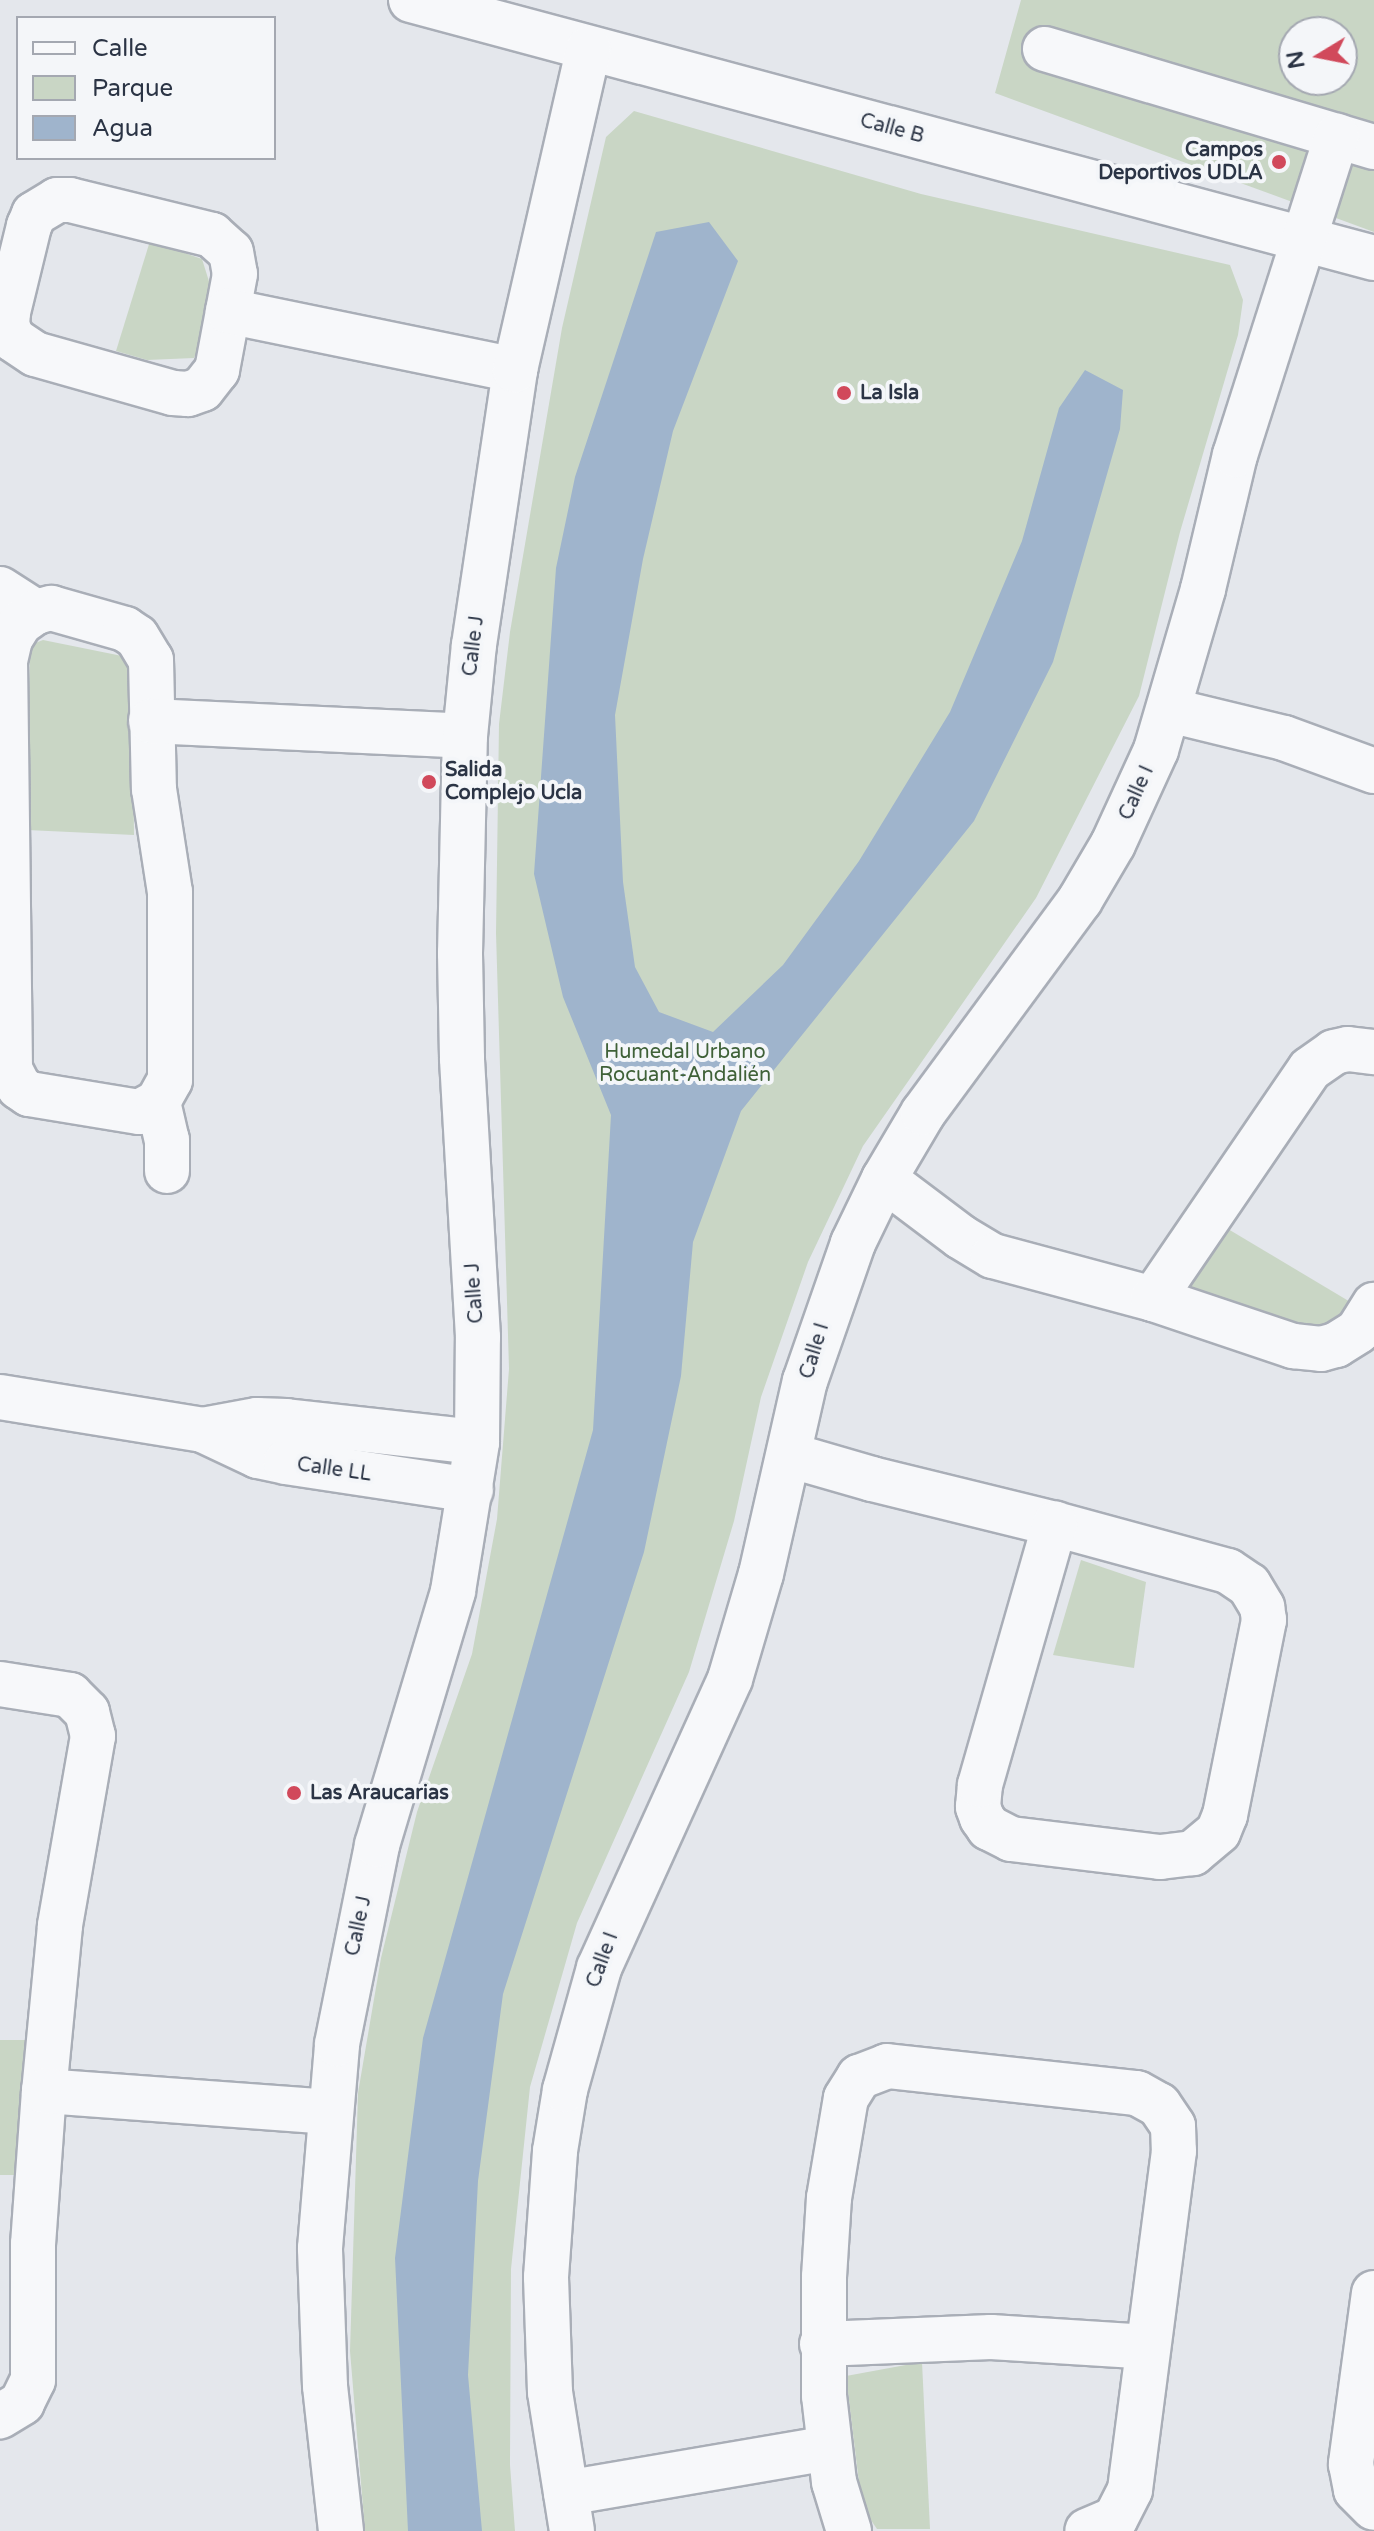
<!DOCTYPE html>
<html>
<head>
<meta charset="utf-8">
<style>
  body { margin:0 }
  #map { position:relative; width:1374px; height:2531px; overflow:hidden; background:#e4e7ec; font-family:"Varela Round",sans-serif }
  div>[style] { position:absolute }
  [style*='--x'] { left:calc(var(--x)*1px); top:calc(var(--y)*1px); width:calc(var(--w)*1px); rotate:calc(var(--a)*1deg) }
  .green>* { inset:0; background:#c9d6c5 }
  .water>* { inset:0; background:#9fb4cc }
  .roads { filter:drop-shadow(2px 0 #a9aeb7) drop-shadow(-2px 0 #a9aeb7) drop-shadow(0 2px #a9aeb7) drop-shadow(0 -2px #a9aeb7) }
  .minor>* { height:44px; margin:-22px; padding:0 22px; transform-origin:22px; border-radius:22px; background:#f7f8fa }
  .dots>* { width:22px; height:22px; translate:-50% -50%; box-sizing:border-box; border:4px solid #f4f6f9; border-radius:50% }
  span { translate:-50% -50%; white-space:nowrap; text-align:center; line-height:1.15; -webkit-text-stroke:8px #f4f6f9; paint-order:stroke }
  .street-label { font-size:20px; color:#2b3445 }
  .poi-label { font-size:20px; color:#2b3445; font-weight:700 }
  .right { translate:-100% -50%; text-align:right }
  .left { translate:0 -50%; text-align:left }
  .park-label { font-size:20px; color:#3f6138 }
  .legend { position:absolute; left:16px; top:16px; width:260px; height:144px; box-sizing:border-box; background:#f4f6f9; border:2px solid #a4a8b1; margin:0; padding:10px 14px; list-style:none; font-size:24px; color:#2b3445 }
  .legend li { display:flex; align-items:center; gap:16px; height:40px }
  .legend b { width:40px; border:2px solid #a4a8b1 }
  .north { position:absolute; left:1278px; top:16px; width:80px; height:80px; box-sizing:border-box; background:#f4f6f9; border:2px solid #a4a8b1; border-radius:50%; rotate:260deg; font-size:22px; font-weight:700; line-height:32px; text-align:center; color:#2b3445 }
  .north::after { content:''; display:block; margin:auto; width:28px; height:36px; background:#d1495b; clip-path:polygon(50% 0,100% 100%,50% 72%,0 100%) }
</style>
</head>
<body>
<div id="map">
  <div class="green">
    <i style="clip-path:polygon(evenodd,1021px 0,1374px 0,1374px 232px,995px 93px,1021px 0,1294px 32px,1342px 32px,1342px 80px,1294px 80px,1294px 32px)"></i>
    <i style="clip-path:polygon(634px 111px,921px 194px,1230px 265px,1243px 300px,1238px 335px,1180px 532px,1139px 696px,1036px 898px,863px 1146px,808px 1262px,761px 1397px,734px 1521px,689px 1672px,577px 1923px,530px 2087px,511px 2269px,510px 2465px,515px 2531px,365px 2531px,350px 2351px,358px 2093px,381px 1958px,417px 1812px,472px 1654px,497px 1519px,509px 1369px,496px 933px,499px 724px,510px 632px,562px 328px,606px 137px)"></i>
    <i style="clip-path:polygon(150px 241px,202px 259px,216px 304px,194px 358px,147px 360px,116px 351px)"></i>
    <i style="clip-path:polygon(43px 640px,132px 658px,134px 835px,27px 830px,30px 645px)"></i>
    <i style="clip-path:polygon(1218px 1223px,1352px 1303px,1328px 1324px,1303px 1327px,1182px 1288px)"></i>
    <i style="clip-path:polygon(1081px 1560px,1146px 1582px,1134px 1668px,1053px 1655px)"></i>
    <i style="clip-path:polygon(0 2040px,31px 2040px,23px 2175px,0 2175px)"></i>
    <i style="clip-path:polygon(922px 2362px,930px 2529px,877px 2529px,862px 2507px,846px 2376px)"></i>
  </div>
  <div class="water">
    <i style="clip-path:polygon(709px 222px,738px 261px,673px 431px,643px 559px,615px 715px,623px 882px,635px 967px,659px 1012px,713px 1032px,783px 965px,859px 861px,950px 712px,1022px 541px,1059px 408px,1085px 370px,1123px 390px,1120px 429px,1053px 662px,974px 821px,741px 1111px,693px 1242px,681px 1376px,644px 1552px,503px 1994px,478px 2181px,468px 2375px,482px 2531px,408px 2531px,395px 2258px,423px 2038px,593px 1430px,611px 1115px,563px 997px,534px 874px,556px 568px,575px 477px,656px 232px)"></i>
  </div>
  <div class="roads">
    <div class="minor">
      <i style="--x:411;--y:0;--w:997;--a:15"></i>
      <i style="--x:1045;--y:49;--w:343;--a:16.6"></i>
      <i style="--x:57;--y:200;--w:13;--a:0"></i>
      <i style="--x:70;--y:200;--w:146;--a:13.8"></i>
      <i style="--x:212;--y:235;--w:25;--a:42"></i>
      <i style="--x:231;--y:252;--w:22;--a:80"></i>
      <i style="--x:235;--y:274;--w:98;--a:100.6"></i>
      <i style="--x:217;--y:370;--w:24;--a:128"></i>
      <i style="--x:202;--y:389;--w:15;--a:160"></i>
      <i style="--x:188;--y:394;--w:15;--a:-176"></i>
      <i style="--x:173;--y:393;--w:143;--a:-164.2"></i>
      <i style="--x:35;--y:354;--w:27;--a:-146"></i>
      <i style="--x:13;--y:339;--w:14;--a:-115"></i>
      <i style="--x:7;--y:326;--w:14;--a:-86"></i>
      <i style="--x:8;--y:312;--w:89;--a:-76.3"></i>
      <i style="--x:29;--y:226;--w:13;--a:-67"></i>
      <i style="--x:34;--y:214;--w:27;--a:-31"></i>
      <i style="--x:228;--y:311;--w:293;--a:11.6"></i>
      <i style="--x:0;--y:589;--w:43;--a:32.6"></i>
      <i style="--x:51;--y:608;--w:77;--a:15.8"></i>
      <i style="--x:125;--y:629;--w:14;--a:34"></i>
      <i style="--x:137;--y:637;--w:27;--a:59"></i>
      <i style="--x:151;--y:660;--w:129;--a:88.7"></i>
      <i style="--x:154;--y:789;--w:104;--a:81.2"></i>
      <i style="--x:170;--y:892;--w:188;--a:90"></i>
      <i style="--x:170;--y:1080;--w:25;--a:119"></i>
      <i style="--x:158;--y:1102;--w:21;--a:152"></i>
      <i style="--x:139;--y:1112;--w:111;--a:-170.7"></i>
      <i style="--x:29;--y:1094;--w:12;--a:-145"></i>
      <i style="--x:19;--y:1087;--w:20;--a:-117"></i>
      <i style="--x:10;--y:1069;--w:408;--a:-90.7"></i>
      <i style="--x:5;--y:661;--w:23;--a:-77"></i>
      <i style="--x:10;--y:639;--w:19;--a:-58"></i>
      <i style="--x:20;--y:623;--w:19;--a:-35"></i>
      <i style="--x:36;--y:612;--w:16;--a:-15"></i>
      <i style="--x:1169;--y:710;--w:118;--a:13.7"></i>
      <i style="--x:1284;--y:738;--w:96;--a:20.1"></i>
      <i style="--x:151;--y:721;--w:314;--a:2.7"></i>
      <i style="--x:158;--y:1102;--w:39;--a:77"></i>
      <i style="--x:167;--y:1140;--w:31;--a:90"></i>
      <i style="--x:884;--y:1179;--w:96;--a:37"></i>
      <i style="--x:961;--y:1237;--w:37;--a:31"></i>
      <i style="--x:993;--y:1256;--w:166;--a:15"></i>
      <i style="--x:1153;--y:1299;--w:148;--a:18.6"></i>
      <i style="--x:1293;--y:1346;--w:28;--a:6"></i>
      <i style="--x:1321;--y:1349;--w:16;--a:-15"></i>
      <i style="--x:1336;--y:1345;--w:26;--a:-32"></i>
      <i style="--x:1358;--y:1331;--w:31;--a:-58"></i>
      <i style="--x:1153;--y:1299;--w:278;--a:-55.7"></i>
      <i style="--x:1310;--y:1069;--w:29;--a:-35"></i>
      <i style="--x:1334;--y:1052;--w:14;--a:-12"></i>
      <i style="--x:1348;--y:1049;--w:26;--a:7"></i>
      <i style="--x:0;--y:1397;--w:206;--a:9.2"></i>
      <i style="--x:203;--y:1430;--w:61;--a:25.3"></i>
      <i style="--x:258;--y:1456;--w:29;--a:12"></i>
      <i style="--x:286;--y:1462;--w:187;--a:8.6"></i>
      <i style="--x:203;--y:1430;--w:55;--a:-10.5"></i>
      <i style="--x:257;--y:1420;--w:29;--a:2"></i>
      <i style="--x:286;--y:1421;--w:192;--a:6.3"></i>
      <i style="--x:789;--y:1455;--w:86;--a:16.1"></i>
      <i style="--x:872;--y:1479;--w:188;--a:13.8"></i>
      <i style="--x:1055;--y:1524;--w:179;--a:15.2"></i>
      <i style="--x:1228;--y:1571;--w:25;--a:34"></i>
      <i style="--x:1249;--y:1585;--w:26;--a:59"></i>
      <i style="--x:1262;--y:1607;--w:13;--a:81"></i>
      <i style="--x:1264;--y:1620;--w:199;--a:101.3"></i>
      <i style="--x:1225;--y:1815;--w:18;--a:112"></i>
      <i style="--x:1218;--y:1832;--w:33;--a:140"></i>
      <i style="--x:1193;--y:1853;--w:33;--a:173"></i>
      <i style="--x:1160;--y:1857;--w:150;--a:-173.1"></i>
      <i style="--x:1011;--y:1839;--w:25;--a:-153"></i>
      <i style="--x:989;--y:1828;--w:12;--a:-125"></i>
      <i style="--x:982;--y:1818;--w:12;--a:-110"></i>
      <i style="--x:978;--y:1807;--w:22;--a:-85"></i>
      <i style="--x:980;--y:1785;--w:272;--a:-74"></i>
      <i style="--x:0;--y:1684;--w:71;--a:8.9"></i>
      <i style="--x:70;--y:1695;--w:24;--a:45"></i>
      <i style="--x:87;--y:1712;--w:25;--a:76"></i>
      <i style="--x:93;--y:1736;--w:193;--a:99.9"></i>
      <i style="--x:60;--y:1926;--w:166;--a:95.5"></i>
      <i style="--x:44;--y:2091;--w:153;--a:94.1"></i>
      <i style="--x:33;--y:2244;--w:136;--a:90"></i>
      <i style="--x:33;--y:2380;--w:25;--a:116"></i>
      <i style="--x:22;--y:2403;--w:26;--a:149"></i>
      <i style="--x:44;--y:2091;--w:286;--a:4.2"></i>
      <i style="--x:1374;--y:2293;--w:173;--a:97.7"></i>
      <i style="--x:1351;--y:2464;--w:26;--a:79"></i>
      <i style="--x:1356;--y:2490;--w:25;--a:45"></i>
      <i style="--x:822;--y:2344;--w:169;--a:-2.4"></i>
      <i style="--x:991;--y:2337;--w:157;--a:3.6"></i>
      <i style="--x:566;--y:2493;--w:266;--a:-9.7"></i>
      <i style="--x:341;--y:2531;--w:146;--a:-96.3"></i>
      <i style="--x:325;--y:2386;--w:138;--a:-92.1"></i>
      <i style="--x:320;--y:2248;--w:205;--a:-85.2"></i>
      <i style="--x:337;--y:2044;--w:203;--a:-78.6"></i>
      <i style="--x:377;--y:1845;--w:265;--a:-73.3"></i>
      <i style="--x:453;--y:1591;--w:151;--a:-80.8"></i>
      <i style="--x:477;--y:1442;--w:105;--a:-89.5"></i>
      <i style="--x:478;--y:1337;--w:279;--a:-93.3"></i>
      <i style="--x:462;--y:1058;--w:105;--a:-91.1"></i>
      <i style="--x:460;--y:953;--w:217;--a:-88.7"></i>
      <i style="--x:465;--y:736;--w:91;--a:-84.4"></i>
      <i style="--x:474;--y:645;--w:278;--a:-81.5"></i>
      <i style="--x:515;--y:370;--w:330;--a:-77.1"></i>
      <i style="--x:572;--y:2531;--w:141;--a:-99"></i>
      <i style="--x:550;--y:2392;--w:115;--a:-92"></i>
      <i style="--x:546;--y:2277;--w:126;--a:-85.9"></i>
      <i style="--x:555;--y:2151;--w:62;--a:-80.7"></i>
      <i style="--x:565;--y:2090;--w:127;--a:-74.4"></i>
      <i style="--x:599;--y:1968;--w:317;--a:-65.6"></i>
      <i style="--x:730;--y:1679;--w:109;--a:-73.6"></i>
      <i style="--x:761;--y:1574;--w:198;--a:-77.2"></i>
      <i style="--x:805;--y:1381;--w:146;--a:-70.8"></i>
      <i style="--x:853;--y:1243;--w:71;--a:-64.2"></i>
      <i style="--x:884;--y:1179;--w:77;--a:-59.4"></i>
      <i style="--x:923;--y:1113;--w:265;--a:-53.6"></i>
      <i style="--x:1080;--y:900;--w:65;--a:-59.5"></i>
      <i style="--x:1113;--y:844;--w:103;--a:-65.4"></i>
      <i style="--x:1156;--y:750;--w:168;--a:-73.7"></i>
      <i style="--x:1203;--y:589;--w:138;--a:-76.6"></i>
      <i style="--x:1235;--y:455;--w:335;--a:-72.3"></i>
      <i style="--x:849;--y:2531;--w:51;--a:-107"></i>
      <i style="--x:834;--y:2482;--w:87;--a:-96.6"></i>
      <i style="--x:824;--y:2396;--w:119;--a:-90"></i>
      <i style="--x:824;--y:2277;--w:79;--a:-86.4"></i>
      <i style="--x:829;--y:2198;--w:101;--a:-80.4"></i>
      <i style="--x:846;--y:2098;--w:25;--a:-58"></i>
      <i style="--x:859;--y:2077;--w:30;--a:-21"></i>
      <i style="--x:887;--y:2066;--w:251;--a:6.2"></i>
      <i style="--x:1137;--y:2093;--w:25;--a:29"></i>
      <i style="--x:1159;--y:2105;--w:25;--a:56"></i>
      <i style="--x:1173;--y:2126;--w:25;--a:88"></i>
      <i style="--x:1174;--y:2151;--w:342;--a:97.4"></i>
      <i style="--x:1130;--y:2490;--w:33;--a:117"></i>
      <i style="--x:1115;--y:2519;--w:30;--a:157"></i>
    </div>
  </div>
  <div class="dots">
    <i style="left:1279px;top:162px;background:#d1495b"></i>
    <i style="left:844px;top:393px;background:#d1495b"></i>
    <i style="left:429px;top:782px;background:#d1495b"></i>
    <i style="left:294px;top:1793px;background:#d1495b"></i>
  </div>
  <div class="street-label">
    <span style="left:892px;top:129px;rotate:15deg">Calle B</span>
    <span style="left:474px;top:646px;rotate:-83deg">Calle J</span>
    <span style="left:1137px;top:793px;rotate:-66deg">Calle I</span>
    <span style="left:475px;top:1293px;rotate:-94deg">Calle J</span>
    <span style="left:815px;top:1351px;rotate:-73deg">Calle I</span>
    <span style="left:334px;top:1470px;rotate:8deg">Calle LL</span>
    <span style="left:359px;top:1926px;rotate:-78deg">Calle J</span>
    <span style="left:603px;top:1960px;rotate:-70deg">Calle I</span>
  </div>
  <div class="poi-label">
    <span class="right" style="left:1263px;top:162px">Campos<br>Deportivos UDLA</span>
    <span class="left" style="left:860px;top:393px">La Isla</span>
    <span class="left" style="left:445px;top:782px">Salida<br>Complejo Ucla</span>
    <span class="left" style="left:310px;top:1793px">Las Araucarias</span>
  </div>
  <div class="park-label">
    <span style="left:685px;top:1064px">Humedal Urbano<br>Rocuant-Andalién</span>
  </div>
  <ul class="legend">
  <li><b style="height:10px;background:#f7f8fa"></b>Calle</li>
  <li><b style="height:22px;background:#c9d6c5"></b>Parque</li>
  <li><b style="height:22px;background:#9fb4cc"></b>Agua</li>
  </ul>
  <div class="north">N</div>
</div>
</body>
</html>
